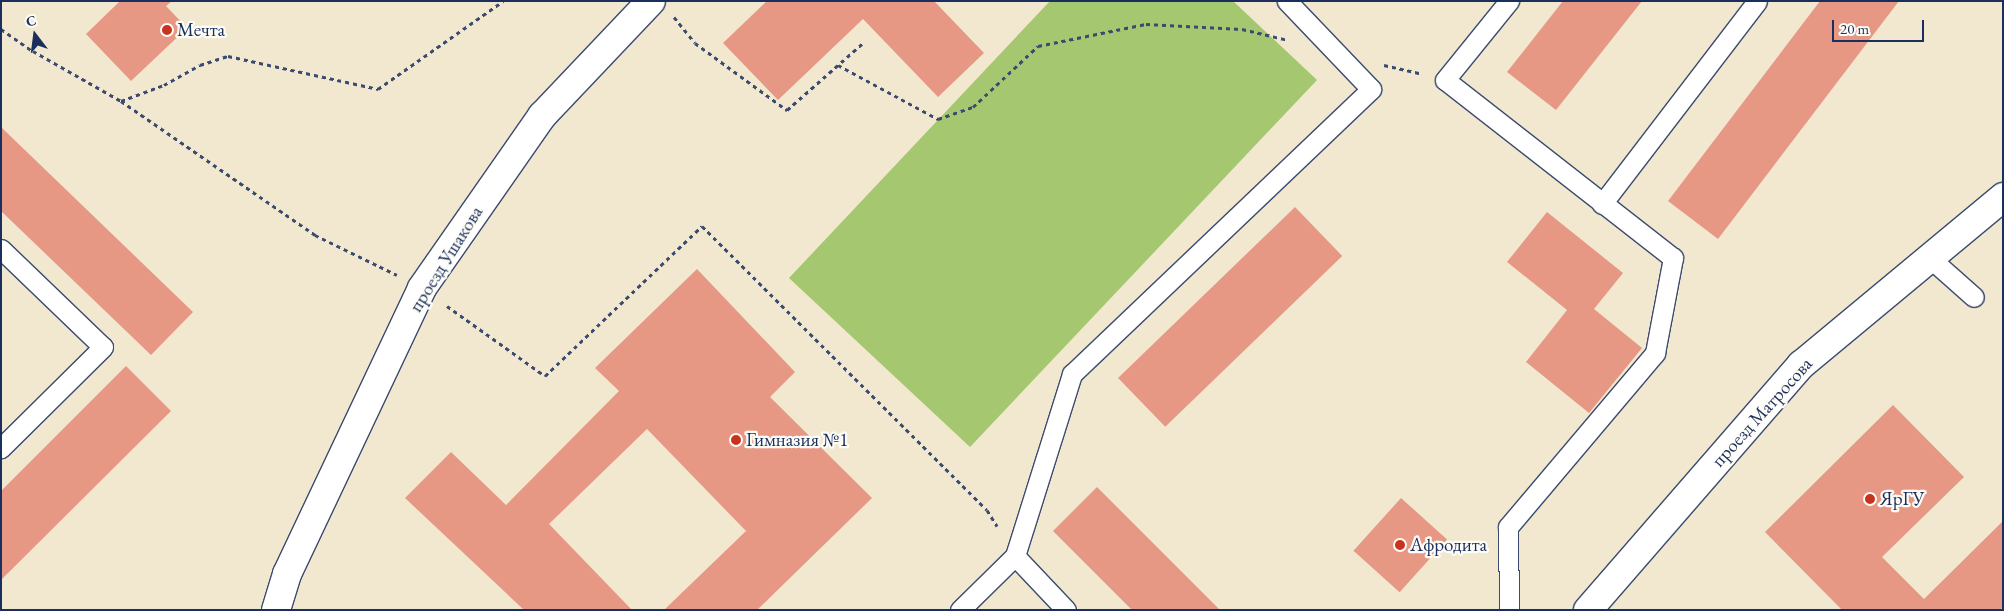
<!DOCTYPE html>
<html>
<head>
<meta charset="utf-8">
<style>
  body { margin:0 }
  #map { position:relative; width:2004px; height:611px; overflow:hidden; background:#f1e8cf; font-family:"EB Garamond",serif }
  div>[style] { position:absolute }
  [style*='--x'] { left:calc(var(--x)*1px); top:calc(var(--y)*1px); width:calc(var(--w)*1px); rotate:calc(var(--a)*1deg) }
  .green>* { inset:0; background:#a5c76f }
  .building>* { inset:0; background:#e79885; transform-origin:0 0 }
  .path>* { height:3px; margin-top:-1.5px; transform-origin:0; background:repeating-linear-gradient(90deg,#3b4b6f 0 4px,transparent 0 8px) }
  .roads { filter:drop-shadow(1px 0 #3b4b6f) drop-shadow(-1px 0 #3b4b6f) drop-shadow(0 1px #3b4b6f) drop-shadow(0 -1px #3b4b6f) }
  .lane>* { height:19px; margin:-9.5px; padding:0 9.5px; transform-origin:9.5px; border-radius:9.5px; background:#fff }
  .street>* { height:28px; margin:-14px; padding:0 14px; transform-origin:14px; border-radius:14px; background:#fff }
  .dots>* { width:14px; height:14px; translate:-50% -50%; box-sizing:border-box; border:2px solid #fdfcf7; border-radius:50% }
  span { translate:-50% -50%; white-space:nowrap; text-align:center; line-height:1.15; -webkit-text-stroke:4.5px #fdfcf7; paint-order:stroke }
  .poi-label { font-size:19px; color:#1b2f5e }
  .left { translate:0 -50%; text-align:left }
  .street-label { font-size:19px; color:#1b2f5e }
  .frame { position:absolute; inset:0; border:2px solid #1b2f5e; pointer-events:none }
  .north { position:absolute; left:10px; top:10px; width:50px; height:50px; -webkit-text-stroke:4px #fdfcf7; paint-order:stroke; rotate:345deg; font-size:14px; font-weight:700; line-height:20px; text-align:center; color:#1b2f5e }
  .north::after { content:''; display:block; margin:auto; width:18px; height:22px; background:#1b2f5e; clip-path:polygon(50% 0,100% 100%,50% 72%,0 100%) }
  .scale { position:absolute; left:1832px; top:20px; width:92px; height:22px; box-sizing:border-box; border:2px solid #1b2f5e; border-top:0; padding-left:6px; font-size:15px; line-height:18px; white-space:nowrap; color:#1b2f5e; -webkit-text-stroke:4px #fdfcf7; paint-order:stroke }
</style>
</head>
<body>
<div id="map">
  <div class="green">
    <i style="clip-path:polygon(1050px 1px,1233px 1px,1317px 80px,970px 447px,789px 278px)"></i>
  </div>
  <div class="building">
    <i style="clip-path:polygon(120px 1px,172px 1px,166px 6px,187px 28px,131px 81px,86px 34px)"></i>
    <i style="clip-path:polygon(767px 1px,934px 1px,984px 53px,938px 97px,863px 19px,778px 100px,723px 43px)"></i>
    <i style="clip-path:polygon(1563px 1px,1642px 1px,1556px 110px,1507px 72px)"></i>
    <i style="clip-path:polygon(1820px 1px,1899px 1px,1718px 239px,1668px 201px)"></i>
    <i style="clip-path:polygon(1px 127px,193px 312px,151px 355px,1px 211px)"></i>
    <i style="left:1295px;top:207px;width:68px;height:246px;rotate:46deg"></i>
    <i style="clip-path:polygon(1547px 212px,1623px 273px,1594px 309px,1642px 348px,1589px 413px,1526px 362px,1567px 310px,1507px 262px)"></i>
    <i style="clip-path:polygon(697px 269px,795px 372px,770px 397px,872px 498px,757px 610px,664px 610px,746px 531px,647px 429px,549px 524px,632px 610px,524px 610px,405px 498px,451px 452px,506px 505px,619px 391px,595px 368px)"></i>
    <i style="clip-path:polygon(126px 366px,171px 411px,1px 580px,1px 491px)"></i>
    <i style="clip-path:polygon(1893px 405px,1964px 477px,1882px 557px,1924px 599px,2003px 521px,2003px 607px,2000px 610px,1842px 610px,1765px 532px)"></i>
    <i style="clip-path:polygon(1097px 487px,1220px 610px,1132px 610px,1053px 531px)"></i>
    <i style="left:1401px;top:498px;width:62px;height:71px;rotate:42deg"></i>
  </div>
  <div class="path">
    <i style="--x:674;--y:17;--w:33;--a:51"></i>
    <i style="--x:695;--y:43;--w:114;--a:36.1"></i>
    <i style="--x:787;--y:110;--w:103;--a:-41.4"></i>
    <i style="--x:1;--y:29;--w:39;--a:35"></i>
    <i style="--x:33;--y:51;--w:101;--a:29.6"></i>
    <i style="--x:121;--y:101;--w:46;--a:-20.4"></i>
    <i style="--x:164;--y:85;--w:41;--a:-29.1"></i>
    <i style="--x:200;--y:65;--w:29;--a:-18"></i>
    <i style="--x:228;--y:56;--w:154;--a:12.4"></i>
    <i style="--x:378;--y:89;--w:153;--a:-35.1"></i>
    <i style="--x:838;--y:65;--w:114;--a:28.4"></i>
    <i style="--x:938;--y:119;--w:37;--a:-19"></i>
    <i style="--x:973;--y:107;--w:89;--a:-43.2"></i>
    <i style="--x:1038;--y:46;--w:110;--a:-11.5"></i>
    <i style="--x:1146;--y:24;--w:96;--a:3"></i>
    <i style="--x:1242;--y:29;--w:47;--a:13.4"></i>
    <i style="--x:1384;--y:65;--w:39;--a:13"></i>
    <i style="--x:121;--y:101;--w:236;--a:34.6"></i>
    <i style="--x:315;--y:235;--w:91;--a:26"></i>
    <i style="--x:447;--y:306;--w:120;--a:35.5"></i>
    <i style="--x:545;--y:376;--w:217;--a:-43.7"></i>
    <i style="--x:702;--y:226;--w:402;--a:44.9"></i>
    <i style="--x:987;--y:510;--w:19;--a:58"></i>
  </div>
  <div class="roads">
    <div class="lane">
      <i style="--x:1602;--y:204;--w:255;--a:-52.6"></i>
      <i style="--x:1;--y:249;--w:141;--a:43.9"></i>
      <i style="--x:103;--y:347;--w:144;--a:135.3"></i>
      <i style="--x:1931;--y:259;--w:57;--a:41.5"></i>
      <i style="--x:1015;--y:556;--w:191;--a:-72.6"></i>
      <i style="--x:1072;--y:374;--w:413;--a:-43.6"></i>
      <i style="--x:1371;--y:89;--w:122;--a:-133.7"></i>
      <i style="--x:960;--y:610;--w:77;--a:-44.5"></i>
      <i style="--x:1015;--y:556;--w:74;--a:46.6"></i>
      <i style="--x:1509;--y:610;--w:83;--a:-90.7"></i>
      <i style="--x:1508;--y:527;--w:228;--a:-49.8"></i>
      <i style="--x:1655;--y:353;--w:97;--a:-79.3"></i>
      <i style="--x:1673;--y:258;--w:289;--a:-142"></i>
      <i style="--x:1445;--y:80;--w:102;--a:-51"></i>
    </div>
    <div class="street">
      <i style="--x:276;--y:610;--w:38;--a:-73"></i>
      <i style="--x:287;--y:574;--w:316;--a:-64.7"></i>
      <i style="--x:422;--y:288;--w:210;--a:-55.1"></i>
      <i style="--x:542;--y:116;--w:158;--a:-46.5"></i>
      <i style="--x:1588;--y:610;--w:325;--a:-49"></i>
      <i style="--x:1801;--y:365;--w:263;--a:-39.7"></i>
    </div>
  </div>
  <div class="dots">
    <i style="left:167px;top:30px;background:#c8321e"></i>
    <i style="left:736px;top:440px;background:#c8321e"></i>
    <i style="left:1870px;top:499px;background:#c8321e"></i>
    <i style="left:1400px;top:545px;background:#c8321e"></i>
  </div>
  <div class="poi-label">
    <span class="left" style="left:177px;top:30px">Мечта</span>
    <span class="left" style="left:746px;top:440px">Гимназия №1</span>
    <span class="left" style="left:1880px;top:499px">ЯрГУ</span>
    <span class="left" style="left:1410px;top:545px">Афродита</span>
  </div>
  <div class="street-label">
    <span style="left:446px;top:259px;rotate:-58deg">проезд Ушакова</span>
    <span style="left:1762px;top:412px;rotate:-48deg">проезд Матросова</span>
  </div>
  <div class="frame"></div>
  <div class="north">С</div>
  <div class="scale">20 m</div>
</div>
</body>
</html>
